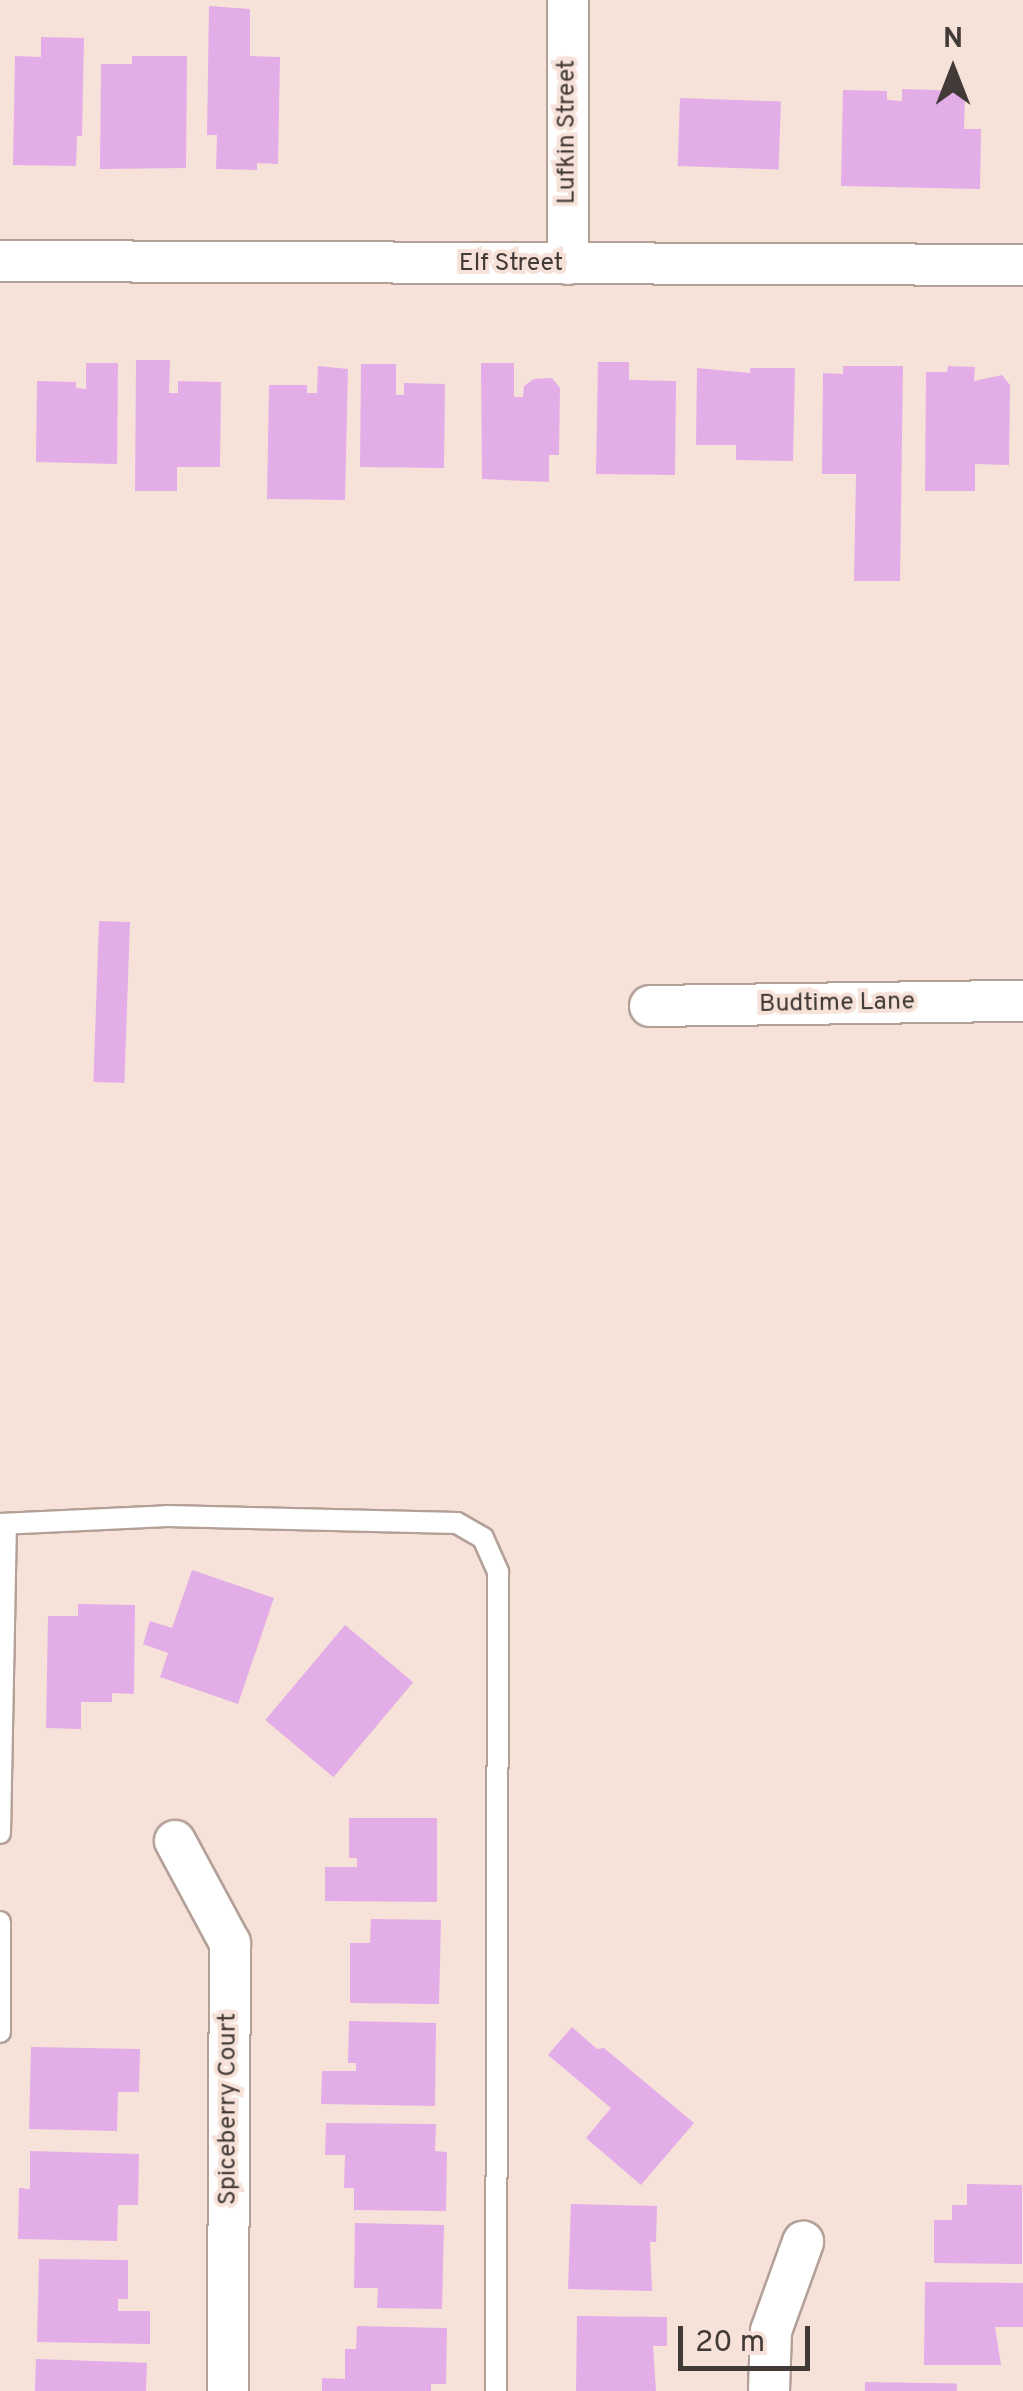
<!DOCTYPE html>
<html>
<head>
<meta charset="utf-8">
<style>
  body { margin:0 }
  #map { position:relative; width:1023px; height:2391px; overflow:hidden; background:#f7e2d9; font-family:Overpass,sans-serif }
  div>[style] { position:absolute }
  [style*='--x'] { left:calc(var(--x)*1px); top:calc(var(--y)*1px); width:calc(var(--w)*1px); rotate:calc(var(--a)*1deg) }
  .building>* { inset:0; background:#e3ade8; transform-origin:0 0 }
  .roads { filter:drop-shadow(2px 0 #b3a097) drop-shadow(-2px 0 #b3a097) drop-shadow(0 2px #b3a097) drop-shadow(0 -2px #b3a097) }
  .lane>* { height:20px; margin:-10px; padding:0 10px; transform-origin:10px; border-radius:10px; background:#fff }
  .street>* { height:40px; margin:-20px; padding:0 20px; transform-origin:20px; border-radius:20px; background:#fff }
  span { translate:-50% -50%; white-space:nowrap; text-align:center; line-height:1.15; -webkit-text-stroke:8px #f7e2d9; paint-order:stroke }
  .street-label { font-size:25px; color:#423a36 }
  .north { position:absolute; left:903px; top:20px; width:100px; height:100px; -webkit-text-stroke:8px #f7e2d9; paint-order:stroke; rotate:0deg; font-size:28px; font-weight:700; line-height:40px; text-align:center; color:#423a36 }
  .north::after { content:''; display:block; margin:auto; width:35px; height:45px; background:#423a36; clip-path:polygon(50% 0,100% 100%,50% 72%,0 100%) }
  .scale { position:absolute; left:678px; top:2326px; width:132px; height:45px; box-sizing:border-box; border:5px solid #423a36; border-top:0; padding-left:12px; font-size:30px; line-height:35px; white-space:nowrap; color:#423a36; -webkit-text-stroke:8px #f7e2d9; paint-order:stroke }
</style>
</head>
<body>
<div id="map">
  <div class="building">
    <i style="clip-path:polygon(209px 6px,250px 9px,250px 56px,280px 57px,278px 164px,257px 163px,257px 170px,216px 169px,217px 135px,207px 135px)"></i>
    <i style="clip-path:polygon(41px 37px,84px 38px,82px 136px,77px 136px,76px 166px,13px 165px,15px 56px,41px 57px)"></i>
    <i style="clip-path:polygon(132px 56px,187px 56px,186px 168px,100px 169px,101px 64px,132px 64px)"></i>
    <i style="clip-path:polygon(902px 89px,965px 91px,964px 129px,981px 129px,980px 189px,841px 186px,843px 90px,887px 91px,887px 100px,902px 101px)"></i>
    <i style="left:680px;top:98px;width:101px;height:68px;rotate:2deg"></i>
    <i style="clip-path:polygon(136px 360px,170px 360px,169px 393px,178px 393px,178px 381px,221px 382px,220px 467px,177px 467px,177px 491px,135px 491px)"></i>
    <i style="clip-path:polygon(598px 362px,629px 362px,629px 380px,676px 381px,675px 475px,596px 474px)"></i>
    <i style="clip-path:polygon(86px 363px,118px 363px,117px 464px,36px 462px,37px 381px,76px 382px,76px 388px,86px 389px)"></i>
    <i style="clip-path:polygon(481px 363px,514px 363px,514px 397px,523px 397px,524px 386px,534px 379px,552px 378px,560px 388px,559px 455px,549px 455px,549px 482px,482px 479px)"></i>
    <i style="clip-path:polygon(361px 364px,396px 364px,396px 395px,404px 395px,404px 383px,445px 384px,444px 468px,360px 467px)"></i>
    <i style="clip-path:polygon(318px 366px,348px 369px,345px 500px,267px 499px,269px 385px,307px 385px,307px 393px,317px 393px)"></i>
    <i style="clip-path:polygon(843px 366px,903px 366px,900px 581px,854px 581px,856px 474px,822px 474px,823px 373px,843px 374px)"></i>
    <i style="clip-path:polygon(948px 366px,975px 367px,974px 381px,1002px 375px,1010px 385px,1009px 465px,975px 464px,975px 491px,925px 491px,926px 372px,947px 372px)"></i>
    <i style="clip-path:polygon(697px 368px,750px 373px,750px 368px,795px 368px,793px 461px,736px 460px,736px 445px,696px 445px)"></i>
    <i style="left:99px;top:921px;width:31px;height:161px;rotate:2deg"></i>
    <i style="clip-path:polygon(192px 1570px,274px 1598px,238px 1704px,160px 1677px,168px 1653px,143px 1644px,150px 1621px,172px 1628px)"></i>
    <i style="clip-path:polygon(78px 1604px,135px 1605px,134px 1694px,112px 1693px,112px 1702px,81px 1702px,81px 1729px,46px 1728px,48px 1616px,78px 1616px)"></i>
    <i style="left:345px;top:1625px;width:89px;height:124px;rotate:40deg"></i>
    <i style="clip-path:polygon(349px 1818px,437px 1818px,437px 1902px,325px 1901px,325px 1867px,357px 1867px,357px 1858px,349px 1858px)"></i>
    <i style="clip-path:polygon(371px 1919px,441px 1920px,439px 2004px,350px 2003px,350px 1943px,370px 1943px)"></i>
    <i style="clip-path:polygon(349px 2021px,436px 2023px,435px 2106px,321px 2104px,322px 2071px,356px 2071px,356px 2063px,348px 2063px)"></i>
    <i style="clip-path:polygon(572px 2027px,597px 2049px,604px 2048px,694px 2123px,641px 2185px,586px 2138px,611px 2108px,548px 2055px)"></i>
    <i style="clip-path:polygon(31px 2047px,140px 2049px,139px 2092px,118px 2092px,117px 2131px,29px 2129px)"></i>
    <i style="clip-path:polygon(326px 2123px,436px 2124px,435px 2151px,447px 2152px,446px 2211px,354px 2210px,354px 2188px,344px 2188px,345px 2155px,325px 2155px)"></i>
    <i style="clip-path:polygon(30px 2151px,139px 2154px,138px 2205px,118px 2205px,117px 2241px,18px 2239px,19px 2188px,30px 2189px)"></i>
    <i style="clip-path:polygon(967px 2184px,1022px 2185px,1022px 2264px,934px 2263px,934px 2220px,952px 2220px,952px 2205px,967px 2205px)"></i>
    <i style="clip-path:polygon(571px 2204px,657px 2206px,656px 2242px,650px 2242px,652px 2291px,568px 2289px)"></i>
    <i style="clip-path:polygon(355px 2223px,444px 2225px,442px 2309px,377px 2308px,378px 2288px,354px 2288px)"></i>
    <i style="clip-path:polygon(39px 2259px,128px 2260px,128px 2299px,118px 2299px,118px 2311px,150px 2311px,150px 2344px,37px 2342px)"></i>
    <i style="clip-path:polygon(925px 2282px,1023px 2283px,1023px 2327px,995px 2327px,1001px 2365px,924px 2365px)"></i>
    <i style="clip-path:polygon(577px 2316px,667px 2317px,667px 2346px,653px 2346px,656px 2391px,576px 2391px)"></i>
    <i style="clip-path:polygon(357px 2326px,447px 2328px,446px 2384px,431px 2384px,431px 2391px,322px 2391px,322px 2378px,345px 2379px,345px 2349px,356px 2349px)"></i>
    <i style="left:36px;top:2359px;width:111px;height:32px;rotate:2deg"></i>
    <i style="left:865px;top:2382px;width:92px;height:9px;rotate:1deg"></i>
  </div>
  <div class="roads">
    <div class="lane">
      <i style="--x:0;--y:1524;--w:167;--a:-2.7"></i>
      <i style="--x:167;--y:1516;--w:290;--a:1.4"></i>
      <i style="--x:457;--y:1523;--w:30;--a:30"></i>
      <i style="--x:483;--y:1538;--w:37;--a:66"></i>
      <i style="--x:498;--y:1572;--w:819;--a:90.14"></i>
      <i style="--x:0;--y:1833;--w:308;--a:-88.9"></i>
      <i style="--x:0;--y:1922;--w:110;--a:90"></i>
    </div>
    <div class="street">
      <i style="--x:0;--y:261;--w:1023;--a:0.22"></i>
      <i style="--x:568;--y:264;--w:264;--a:-90"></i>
      <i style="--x:650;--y:1006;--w:373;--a:-0.8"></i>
      <i style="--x:175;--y:1841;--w:116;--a:61.7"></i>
      <i style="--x:230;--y:1943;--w:448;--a:90.3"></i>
      <i style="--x:769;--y:2391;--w:60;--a:-88.1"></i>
      <i style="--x:771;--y:2331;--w:95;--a:-70.2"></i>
    </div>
  </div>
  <div class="street-label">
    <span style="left:568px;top:132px;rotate:-90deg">Lufkin Street</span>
    <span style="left:511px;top:264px">Elf Street</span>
    <span style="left:837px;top:1004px;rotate:-1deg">Budtime Lane</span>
    <span style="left:229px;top:2109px;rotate:-90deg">Spiceberry Court</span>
  </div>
  <div class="north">N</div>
  <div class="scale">20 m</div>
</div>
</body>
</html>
